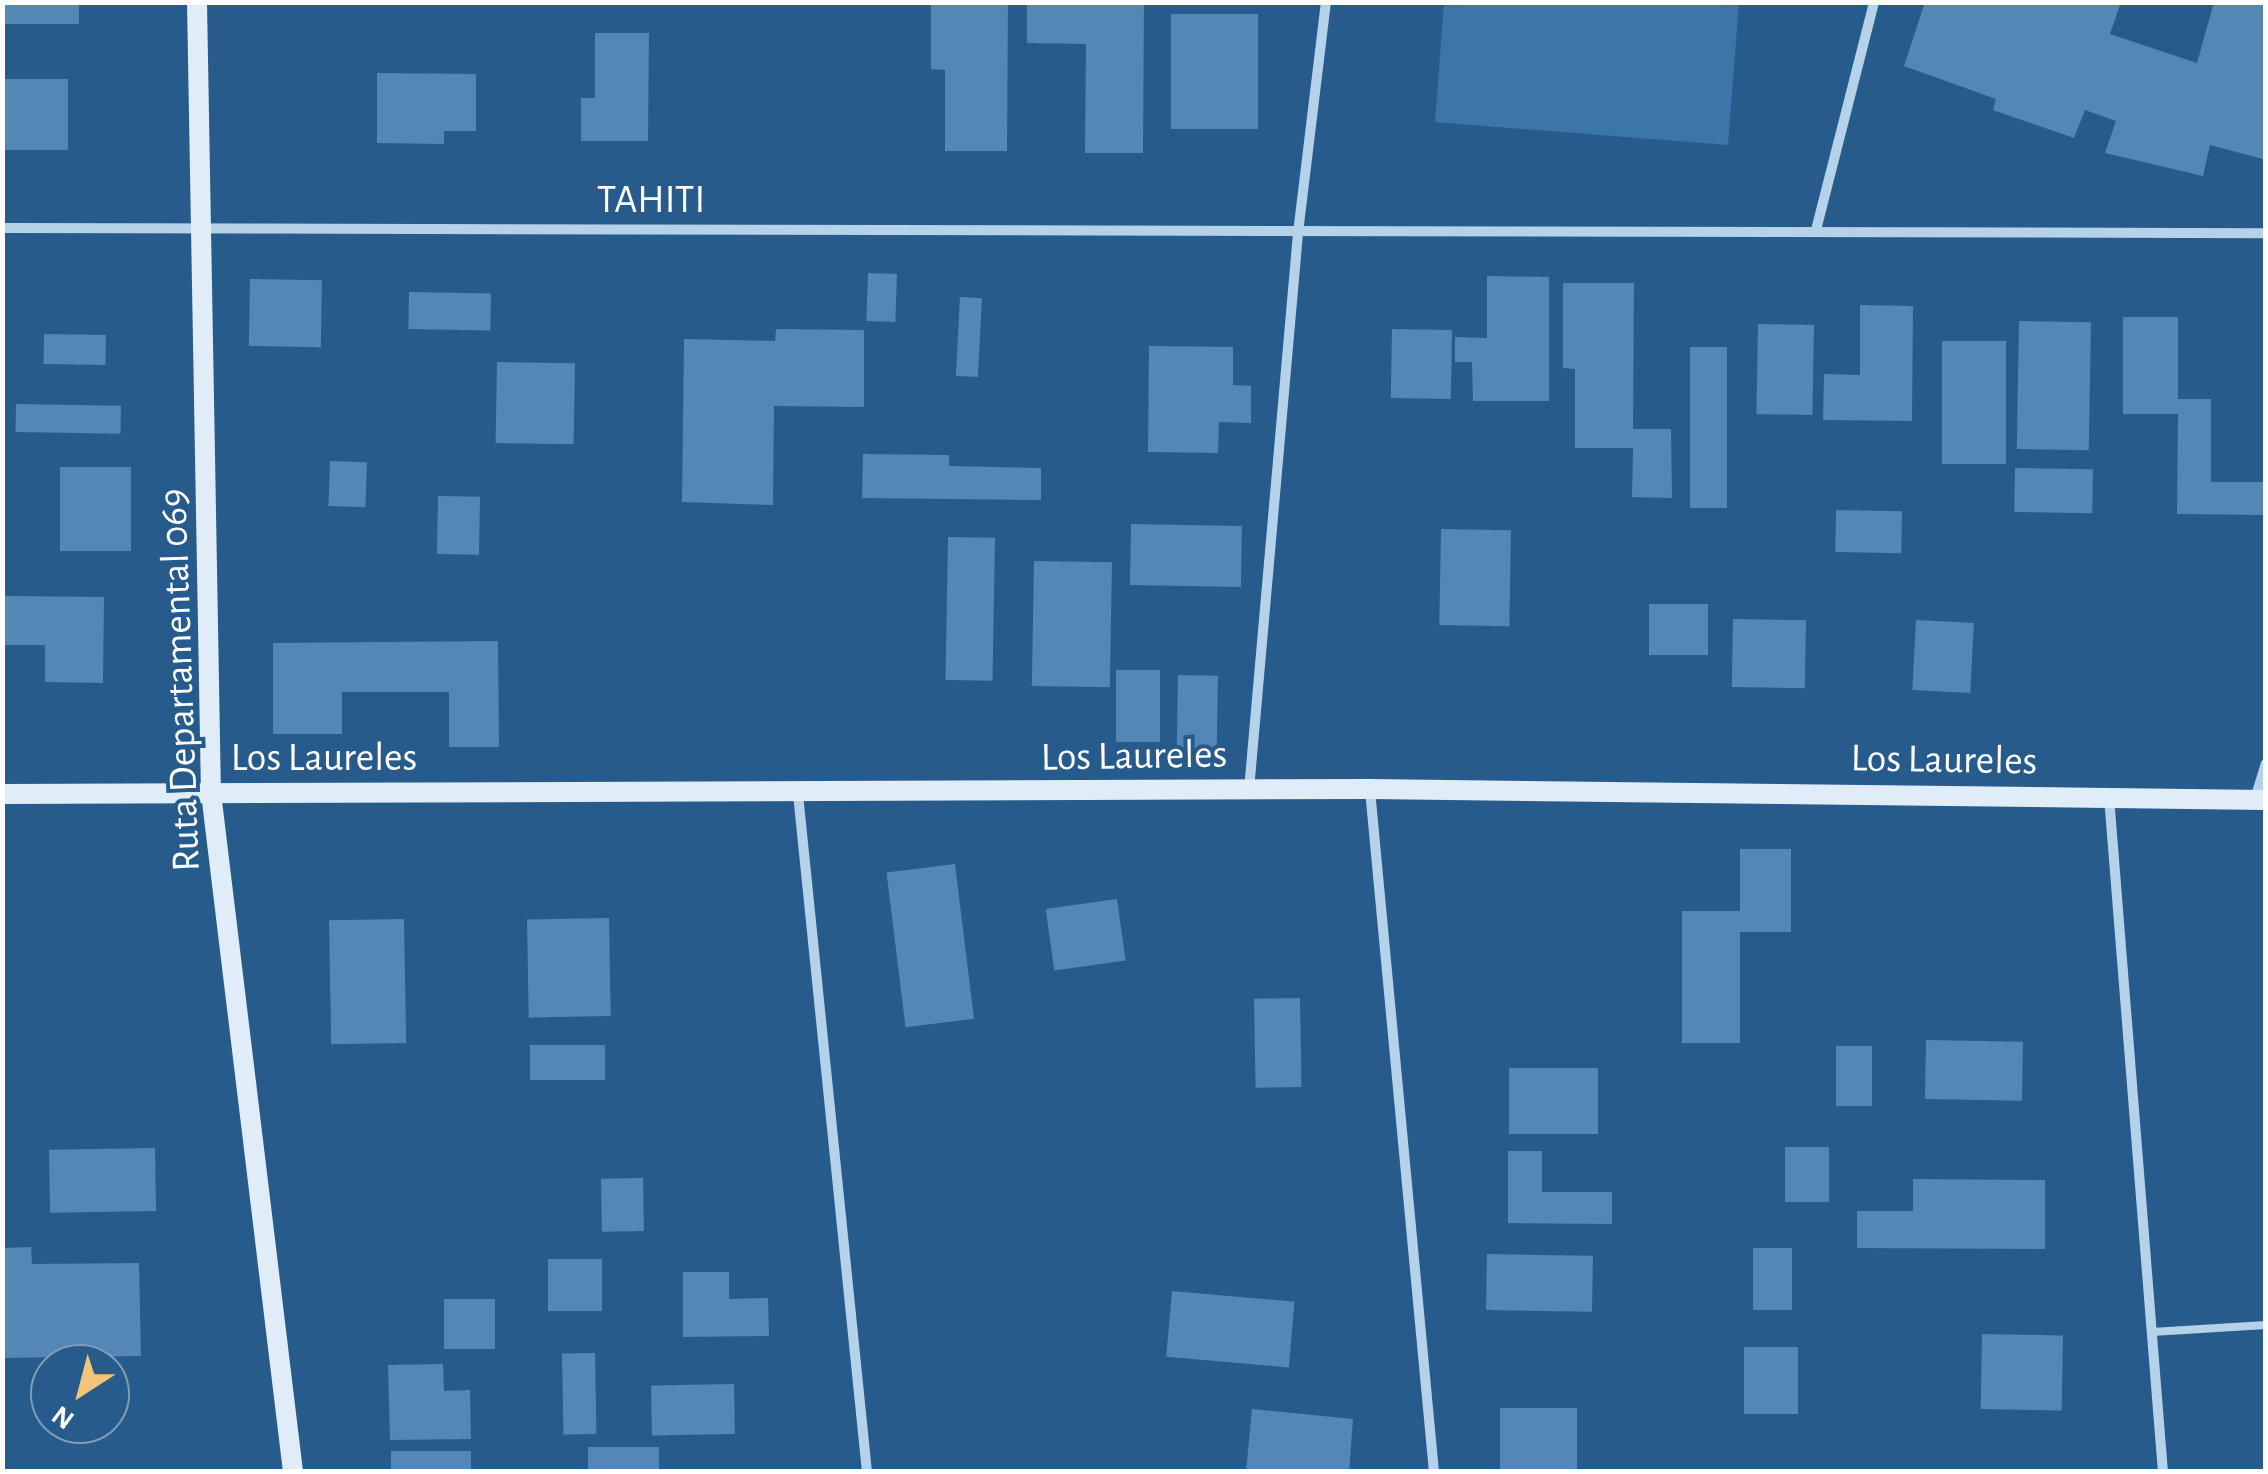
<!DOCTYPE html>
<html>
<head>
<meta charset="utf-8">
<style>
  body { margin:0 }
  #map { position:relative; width:2268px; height:1474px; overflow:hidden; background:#275b8b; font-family:"Alegreya Sans",sans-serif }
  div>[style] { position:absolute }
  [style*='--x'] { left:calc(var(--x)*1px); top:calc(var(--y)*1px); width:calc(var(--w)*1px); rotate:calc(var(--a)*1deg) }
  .green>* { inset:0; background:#3c75a7 }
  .building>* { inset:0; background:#5487b3; transform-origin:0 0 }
  .lane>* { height:8px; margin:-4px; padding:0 4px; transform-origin:4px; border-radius:4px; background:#b6d2ea }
  .street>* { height:10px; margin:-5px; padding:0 5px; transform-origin:5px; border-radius:5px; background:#b6d2ea }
  .secondary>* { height:20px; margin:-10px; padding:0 10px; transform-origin:10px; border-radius:10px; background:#e0edf8 }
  span { translate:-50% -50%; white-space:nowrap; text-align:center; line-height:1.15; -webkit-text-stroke:8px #275b8b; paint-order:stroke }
  .street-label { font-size:40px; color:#fff }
  .frame { position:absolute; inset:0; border:5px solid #fff; pointer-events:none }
  .north { position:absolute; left:30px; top:1344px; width:100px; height:100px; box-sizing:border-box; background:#275b8b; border:2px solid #7d9db9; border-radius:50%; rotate:216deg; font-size:28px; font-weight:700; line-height:40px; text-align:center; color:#fff }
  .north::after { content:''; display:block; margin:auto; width:35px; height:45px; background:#f2c57b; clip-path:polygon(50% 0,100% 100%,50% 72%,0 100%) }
</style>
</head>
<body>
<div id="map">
  <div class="green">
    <i style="clip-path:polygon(1444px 3px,1739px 3px,1728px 145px,1435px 122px)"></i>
  </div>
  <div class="building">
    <i style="left:2px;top:2px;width:77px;height:22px"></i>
    <i style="clip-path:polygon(931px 2px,1008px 2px,1007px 151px,945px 151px,945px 70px,931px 69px)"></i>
    <i style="clip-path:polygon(1027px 2px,1144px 2px,1143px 153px,1085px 153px,1086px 44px,1027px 43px)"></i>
    <i style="clip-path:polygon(1925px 2px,2121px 2px,2110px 34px,2197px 63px,2214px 2px,2266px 2px,2263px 159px,2210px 145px,2203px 176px,2105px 153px,2116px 121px,2085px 110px,2074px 138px,1993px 110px,1996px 99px,1904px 66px)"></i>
    <i style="left:1258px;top:14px;width:115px;height:87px;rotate:90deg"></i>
    <i style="clip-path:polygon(595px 33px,649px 33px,648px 141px,581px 141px,581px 98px,595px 98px)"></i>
    <i style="clip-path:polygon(377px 73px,476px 74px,476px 131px,444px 131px,444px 144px,377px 143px)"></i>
    <i style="left:2px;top:79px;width:66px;height:71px"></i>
    <i style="left:868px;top:273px;width:29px;height:48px;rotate:2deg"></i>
    <i style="clip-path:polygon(1487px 276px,1549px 277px,1549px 401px,1473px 401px,1472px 362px,1455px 362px,1455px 337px,1487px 338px)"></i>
    <i style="left:250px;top:279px;width:72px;height:67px;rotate:1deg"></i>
    <i style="clip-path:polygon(1563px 283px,1634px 283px,1633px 429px,1671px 429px,1672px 498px,1632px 497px,1633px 448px,1575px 448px,1575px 369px,1563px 368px)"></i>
    <i style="left:409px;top:292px;width:82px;height:37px;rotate:1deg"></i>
    <i style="left:960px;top:297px;width:22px;height:79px;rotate:3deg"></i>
    <i style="clip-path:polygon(1860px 305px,1913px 306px,1912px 421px,1823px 420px,1824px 374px,1860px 375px)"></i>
    <i style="clip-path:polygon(2123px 317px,2178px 317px,2178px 399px,2211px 399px,2211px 482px,2266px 482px,2266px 515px,2177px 514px,2178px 414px,2123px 414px)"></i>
    <i style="left:2019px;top:321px;width:72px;height:128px;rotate:1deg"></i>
    <i style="left:1758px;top:324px;width:56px;height:90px;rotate:1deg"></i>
    <i style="clip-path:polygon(776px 329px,864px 330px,864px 407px,774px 406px,773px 505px,682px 502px,684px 339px,775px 341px)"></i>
    <i style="left:1392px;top:329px;width:60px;height:69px;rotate:1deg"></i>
    <i style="left:44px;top:334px;width:62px;height:30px;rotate:1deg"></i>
    <i style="left:1942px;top:341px;width:64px;height:123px"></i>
    <i style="clip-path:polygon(1149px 346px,1233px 347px,1233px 385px,1251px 386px,1251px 423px,1219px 422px,1218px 453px,1148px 452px)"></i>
    <i style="left:1690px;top:347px;width:37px;height:161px"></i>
    <i style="left:497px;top:362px;width:78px;height:81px;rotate:1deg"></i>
    <i style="left:16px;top:404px;width:105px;height:28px;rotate:1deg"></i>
    <i style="clip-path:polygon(863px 454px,949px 455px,949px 466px,1041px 468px,1041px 500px,862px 498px)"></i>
    <i style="left:330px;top:461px;width:37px;height:45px;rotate:2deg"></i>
    <i style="left:60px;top:467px;width:71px;height:84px"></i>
    <i style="left:2015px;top:468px;width:78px;height:44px;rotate:1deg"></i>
    <i style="left:438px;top:496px;width:42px;height:58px;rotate:1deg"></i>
    <i style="left:1836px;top:510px;width:66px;height:42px;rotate:1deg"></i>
    <i style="left:1131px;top:524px;width:111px;height:61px;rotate:1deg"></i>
    <i style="left:1441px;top:529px;width:70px;height:96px;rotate:1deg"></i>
    <i style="left:948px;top:537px;width:47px;height:143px;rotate:1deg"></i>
    <i style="left:1034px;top:561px;width:78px;height:125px;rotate:1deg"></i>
    <i style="clip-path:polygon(2px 596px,104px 597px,103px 683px,45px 682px,45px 645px,2px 645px)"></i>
    <i style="left:1649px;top:604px;width:59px;height:51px"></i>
    <i style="left:1733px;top:619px;width:73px;height:68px;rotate:1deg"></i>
    <i style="left:1916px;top:620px;width:58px;height:70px;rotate:3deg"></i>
    <i style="clip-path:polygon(498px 641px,499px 747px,449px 747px,449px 692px,342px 692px,342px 734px,273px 734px,273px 643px)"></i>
    <i style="left:1116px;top:670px;width:44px;height:72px"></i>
    <i style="left:1178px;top:675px;width:40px;height:79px;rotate:1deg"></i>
    <i style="clip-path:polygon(1740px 849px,1791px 849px,1791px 932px,1740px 932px,1740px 1043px,1682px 1043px,1682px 911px,1740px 911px)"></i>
    <i style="left:955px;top:864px;width:156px;height:69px;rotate:83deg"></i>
    <i style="left:1117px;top:899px;width:62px;height:72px;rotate:82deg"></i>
    <i style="left:609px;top:918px;width:98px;height:82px;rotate:89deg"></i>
    <i style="left:404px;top:919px;width:124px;height:75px;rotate:89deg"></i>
    <i style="left:1300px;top:998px;width:89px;height:46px;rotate:89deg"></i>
    <i style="left:1926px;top:1040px;width:97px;height:59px;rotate:1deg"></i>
    <i style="left:605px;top:1045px;width:35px;height:75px;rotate:90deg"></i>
    <i style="left:1872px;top:1046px;width:60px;height:36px;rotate:90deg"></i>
    <i style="left:1509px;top:1068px;width:89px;height:66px"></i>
    <i style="left:1785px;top:1147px;width:44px;height:55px"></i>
    <i style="left:155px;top:1148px;width:63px;height:106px;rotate:89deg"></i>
    <i style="clip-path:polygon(1508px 1151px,1542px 1151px,1542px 1192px,1612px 1192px,1612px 1224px,1508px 1223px)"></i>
    <i style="left:643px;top:1178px;width:53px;height:42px;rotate:89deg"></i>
    <i style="clip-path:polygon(1913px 1179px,2045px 1180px,2045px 1249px,1857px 1248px,1857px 1211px,1913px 1211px)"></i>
    <i style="clip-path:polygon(31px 1247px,32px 1264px,139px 1263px,141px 1356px,2px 1358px,2px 1248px)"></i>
    <i style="left:1753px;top:1248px;width:39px;height:62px"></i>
    <i style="left:1487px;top:1254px;width:106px;height:56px;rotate:1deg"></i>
    <i style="left:548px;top:1259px;width:54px;height:52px"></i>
    <i style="clip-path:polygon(683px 1272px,729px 1272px,729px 1299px,768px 1298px,769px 1336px,683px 1337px)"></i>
    <i style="left:1172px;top:1291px;width:123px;height:66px;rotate:5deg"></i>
    <i style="left:444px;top:1299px;width:51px;height:50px"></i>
    <i style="left:1982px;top:1334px;width:81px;height:75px;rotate:1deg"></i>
    <i style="left:1744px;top:1347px;width:54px;height:67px"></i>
    <i style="left:595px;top:1353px;width:81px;height:33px;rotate:89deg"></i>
    <i style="clip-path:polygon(443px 1364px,444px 1391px,470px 1390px,471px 1439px,390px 1440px,388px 1365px)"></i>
    <i style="left:734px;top:1384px;width:50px;height:83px;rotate:89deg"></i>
    <i style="left:1500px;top:1408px;width:77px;height:62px"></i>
    <i style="clip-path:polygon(1252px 1409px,1353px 1419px,1349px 1472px,1246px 1472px)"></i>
    <i style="left:659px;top:1447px;width:25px;height:71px;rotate:90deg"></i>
    <i style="left:471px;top:1451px;width:21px;height:80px;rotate:90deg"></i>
  </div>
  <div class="lane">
    <i style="--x:2152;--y:1332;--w:114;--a:-3.5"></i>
  </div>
  <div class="street">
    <i style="--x:2;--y:228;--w:2264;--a:0.13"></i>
    <i style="--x:1816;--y:230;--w:235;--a:-75.7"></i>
    <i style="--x:1249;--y:790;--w:559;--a:-84.97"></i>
    <i style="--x:1298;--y:233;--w:233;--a:-83.1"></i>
    <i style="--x:1370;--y:790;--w:685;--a:84.64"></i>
    <i style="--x:798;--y:794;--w:682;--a:84.19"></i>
    <i style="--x:2109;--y:797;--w:677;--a:85.43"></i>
    <i style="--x:2255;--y:799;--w:37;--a:-73"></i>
  </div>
  <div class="secondary">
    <i style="--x:197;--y:2;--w:791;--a:88.99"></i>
    <i style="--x:211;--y:793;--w:684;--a:83.11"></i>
    <i style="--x:2;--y:794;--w:1368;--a:-0.21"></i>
    <i style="--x:1370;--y:789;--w:896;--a:0.7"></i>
  </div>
  <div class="street-label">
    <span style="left:651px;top:200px">TAHITI</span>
    <span style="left:180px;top:680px;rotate:-92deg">Ruta Departamental 069</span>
    <span style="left:1134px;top:756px;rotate:-1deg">Los Laureles</span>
    <span style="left:324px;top:758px">Los Laureles</span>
    <span style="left:1944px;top:760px;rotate:1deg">Los Laureles</span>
  </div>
  <div class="frame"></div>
  <div class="north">N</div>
</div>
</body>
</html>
